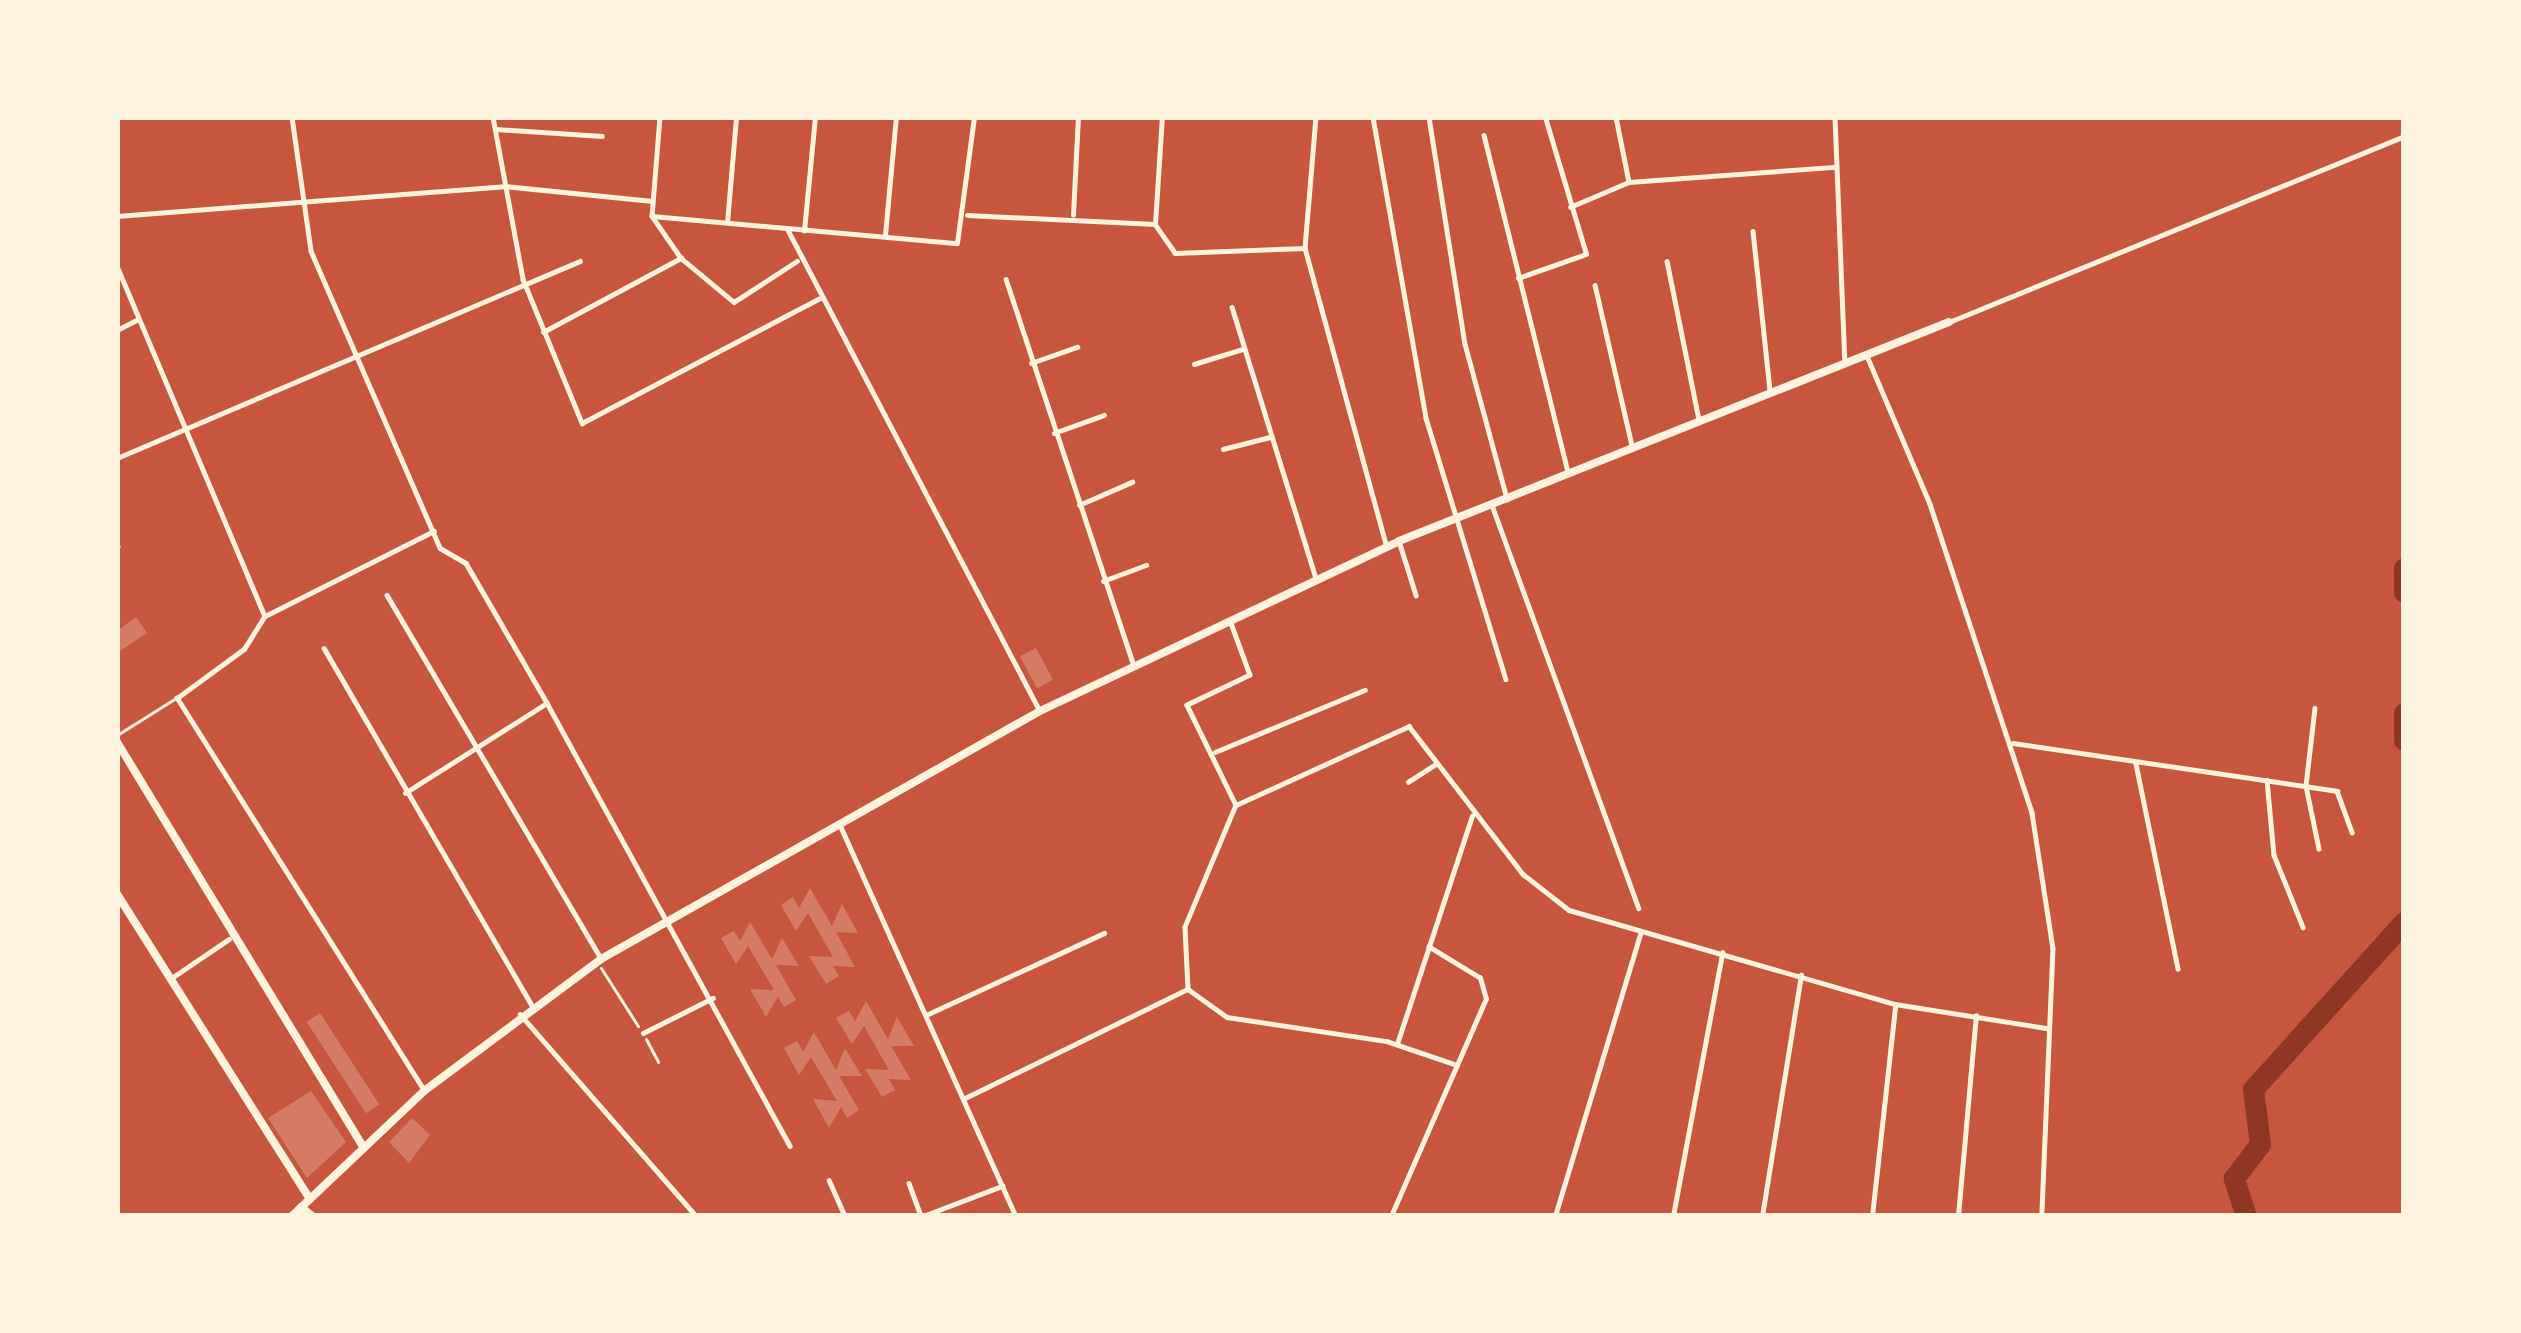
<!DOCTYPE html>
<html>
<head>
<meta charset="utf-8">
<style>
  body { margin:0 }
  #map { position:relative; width:2521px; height:1333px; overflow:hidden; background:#c8553d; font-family:Signika,sans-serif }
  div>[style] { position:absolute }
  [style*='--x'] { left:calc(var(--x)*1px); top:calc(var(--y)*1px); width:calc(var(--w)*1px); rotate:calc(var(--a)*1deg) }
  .river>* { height:21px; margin:-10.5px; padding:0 10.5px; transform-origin:10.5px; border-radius:10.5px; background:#8f3625 }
  .building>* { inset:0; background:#d67c66; transform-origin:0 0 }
  .path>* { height:3px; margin:-1.5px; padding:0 1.5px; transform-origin:1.5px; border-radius:1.5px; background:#fff3e0 }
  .service>* { height:3px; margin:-1.5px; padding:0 1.5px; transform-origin:1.5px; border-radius:1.5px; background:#fff3e0 }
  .minor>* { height:4.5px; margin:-2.25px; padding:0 2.25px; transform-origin:2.25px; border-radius:2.25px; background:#fff3e0 }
  .secondary>* { height:8px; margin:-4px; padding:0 4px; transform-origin:4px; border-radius:4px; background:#fff3e0 }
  span { translate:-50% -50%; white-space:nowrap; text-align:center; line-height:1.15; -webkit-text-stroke:9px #fff3e0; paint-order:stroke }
  .frame { position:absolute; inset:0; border:120px solid #fff3e0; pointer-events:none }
</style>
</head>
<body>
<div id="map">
  <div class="river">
    <i style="--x:2404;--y:568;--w:24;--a:90"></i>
    <i style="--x:2404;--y:713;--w:27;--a:90"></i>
    <i style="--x:2246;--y:1216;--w:40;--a:-108"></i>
    <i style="--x:2234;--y:1178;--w:43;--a:-52.6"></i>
    <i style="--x:2260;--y:1144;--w:55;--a:-97.3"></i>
    <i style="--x:2253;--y:1089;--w:225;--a:-47.9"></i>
  </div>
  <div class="building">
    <i style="clip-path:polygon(136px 617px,147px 633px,117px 653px,117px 631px)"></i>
    <i style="left:1036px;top:648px;width:36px;height:18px;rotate:62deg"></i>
    <i style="clip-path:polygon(810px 888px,832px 926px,842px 904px,858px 933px,836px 932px,855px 967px,833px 966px,839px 976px,826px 984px,809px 956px,833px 957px,808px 913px,796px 931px,781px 905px,793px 897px,799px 908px)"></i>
    <i style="clip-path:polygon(750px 922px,772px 959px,782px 938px,799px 966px,776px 965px,796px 1000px,784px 1007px,778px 997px,766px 1017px,750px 989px,774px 990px,748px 946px,736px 964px,721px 938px,734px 931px,740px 941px)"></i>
    <i style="clip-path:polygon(866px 1001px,888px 1039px,897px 1017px,914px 1046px,891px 1046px,911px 1080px,889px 1079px,895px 1090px,882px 1097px,865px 1069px,889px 1070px,864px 1026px,852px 1044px,836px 1018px,849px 1011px,855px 1021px)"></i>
    <i style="left:320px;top:1013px;width:109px;height:16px;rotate:57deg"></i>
    <i style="clip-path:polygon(814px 1032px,836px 1070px,845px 1048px,862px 1076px,839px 1076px,859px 1110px,847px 1118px,841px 1107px,829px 1128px,813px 1099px,837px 1101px,811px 1057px,799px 1075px,784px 1048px,797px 1041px,803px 1052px)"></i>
    <i style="clip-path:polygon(311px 1091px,346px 1142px,307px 1178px,268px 1118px)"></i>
    <i style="clip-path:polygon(412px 1118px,430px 1135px,409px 1163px,389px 1142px)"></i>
  </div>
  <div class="path">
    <i style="--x:117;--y:547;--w:2;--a:-27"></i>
    <i style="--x:601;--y:968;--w:69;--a:57.5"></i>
    <i style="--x:646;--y:1039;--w:26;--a:62"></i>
  </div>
  <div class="service">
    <i style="--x:117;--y:735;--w:70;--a:-32.1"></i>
  </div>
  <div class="minor">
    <i style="--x:292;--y:117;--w:135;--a:81.9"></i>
    <i style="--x:311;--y:251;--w:324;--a:66.5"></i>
    <i style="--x:440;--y:548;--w:30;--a:30"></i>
    <i style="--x:466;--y:563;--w:162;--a:59.9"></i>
    <i style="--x:547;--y:703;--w:505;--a:61.25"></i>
    <i style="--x:493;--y:117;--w:165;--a:79.5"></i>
    <i style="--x:523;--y:279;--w:156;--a:67.7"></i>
    <i style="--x:582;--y:423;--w:269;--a:-27.7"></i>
    <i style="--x:660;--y:117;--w:99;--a:94.6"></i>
    <i style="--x:652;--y:216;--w:51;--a:55.4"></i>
    <i style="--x:681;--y:258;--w:69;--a:39.7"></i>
    <i style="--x:734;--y:302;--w:75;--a:-33.1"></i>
    <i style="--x:1316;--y:117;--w:131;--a:94.8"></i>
    <i style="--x:1305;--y:248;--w:307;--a:74.7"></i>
    <i style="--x:1373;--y:117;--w:306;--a:80"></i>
    <i style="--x:1426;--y:418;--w:273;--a:73"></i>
    <i style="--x:1429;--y:117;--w:230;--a:81"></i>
    <i style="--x:1465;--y:344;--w:161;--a:74.8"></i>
    <i style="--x:1616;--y:117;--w:66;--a:78.7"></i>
    <i style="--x:1835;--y:117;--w:246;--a:87.7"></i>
    <i style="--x:496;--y:129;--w:106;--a:3.8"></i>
    <i style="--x:1484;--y:135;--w:348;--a:76"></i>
    <i style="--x:1570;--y:207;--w:64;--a:-23"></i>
    <i style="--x:1629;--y:182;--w:206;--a:-4.2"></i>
    <i style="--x:967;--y:215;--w:188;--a:2.7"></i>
    <i style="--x:1155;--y:224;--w:35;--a:55"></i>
    <i style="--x:1175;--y:253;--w:130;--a:-2.2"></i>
    <i style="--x:1073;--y:215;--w:98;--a:-87.1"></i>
    <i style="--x:117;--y:216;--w:388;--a:-4.4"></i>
    <i style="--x:504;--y:186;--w:149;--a:5.8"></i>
    <i style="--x:652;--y:216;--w:306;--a:5.1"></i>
    <i style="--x:957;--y:243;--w:127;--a:-82.3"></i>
    <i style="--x:727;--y:223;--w:106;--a:-85.1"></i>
    <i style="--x:1155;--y:224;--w:107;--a:-86.3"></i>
    <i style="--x:788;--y:230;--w:543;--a:62.35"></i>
    <i style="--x:804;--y:231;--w:115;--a:-84.5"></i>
    <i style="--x:1753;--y:231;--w:161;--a:83.9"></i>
    <i style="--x:885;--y:235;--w:119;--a:-84.7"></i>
    <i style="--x:1667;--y:261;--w:161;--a:78.6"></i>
    <i style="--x:117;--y:266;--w:378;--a:67.1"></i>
    <i style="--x:1518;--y:278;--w:72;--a:-19.4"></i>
    <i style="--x:1586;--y:254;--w:143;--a:-106.7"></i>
    <i style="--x:1006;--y:279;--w:404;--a:71.7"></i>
    <i style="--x:1595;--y:285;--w:168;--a:77"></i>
    <i style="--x:1232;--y:307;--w:284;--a:72.8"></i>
    <i style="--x:1949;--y:322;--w:492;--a:-22.2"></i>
    <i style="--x:117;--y:330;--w:22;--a:-27"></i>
    <i style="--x:543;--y:332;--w:157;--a:-28.2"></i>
    <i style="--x:1867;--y:356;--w:161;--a:66.9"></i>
    <i style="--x:1930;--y:504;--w:325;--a:71.7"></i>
    <i style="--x:2032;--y:813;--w:137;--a:81.2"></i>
    <i style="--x:2053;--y:948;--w:268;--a:92.4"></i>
    <i style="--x:1031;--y:363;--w:49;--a:-19.2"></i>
    <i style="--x:1194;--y:364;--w:51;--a:-17"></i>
    <i style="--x:1054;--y:433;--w:53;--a:-19.8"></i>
    <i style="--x:1223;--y:449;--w:49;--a:-14.3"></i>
    <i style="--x:117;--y:458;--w:503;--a:-23.05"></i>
    <i style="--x:1079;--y:505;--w:58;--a:-23.5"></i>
    <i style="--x:1492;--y:505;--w:429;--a:70"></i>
    <i style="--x:1399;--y:541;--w:57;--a:72.5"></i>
    <i style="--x:1103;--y:581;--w:46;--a:-20.4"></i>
    <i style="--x:387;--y:595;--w:420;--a:59.5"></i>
    <i style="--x:1231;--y:623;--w:55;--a:69.9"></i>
    <i style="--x:1250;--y:675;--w:70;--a:154.5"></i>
    <i style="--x:1187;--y:705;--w:111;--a:63.9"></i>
    <i style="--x:1236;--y:805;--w:132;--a:112.7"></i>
    <i style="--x:1185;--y:927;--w:62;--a:87.2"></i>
    <i style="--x:1188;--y:989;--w:48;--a:35.7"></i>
    <i style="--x:1227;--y:1017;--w:161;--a:8.6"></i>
    <i style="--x:1386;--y:1041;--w:75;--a:18.7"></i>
    <i style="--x:324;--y:648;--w:414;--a:59.8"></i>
    <i style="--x:2315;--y:708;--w:79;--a:96.6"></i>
    <i style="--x:2306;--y:786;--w:64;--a:78.3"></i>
    <i style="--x:2013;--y:743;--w:328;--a:8.4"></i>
    <i style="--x:2337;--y:791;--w:44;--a:69.9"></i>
    <i style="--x:1215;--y:752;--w:162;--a:-22.5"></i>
    <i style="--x:2136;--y:764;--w:209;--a:78.4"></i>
    <i style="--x:2267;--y:780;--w:75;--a:84.7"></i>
    <i style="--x:2274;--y:855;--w:78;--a:68.1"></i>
    <i style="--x:1408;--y:782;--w:31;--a:-33"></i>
    <i style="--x:405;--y:793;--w:168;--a:-32.4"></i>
    <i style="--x:1236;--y:805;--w:190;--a:-24.5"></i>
    <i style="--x:1409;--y:726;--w:187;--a:52.4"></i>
    <i style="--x:1523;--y:874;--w:58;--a:38"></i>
    <i style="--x:1569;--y:910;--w:339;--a:16.1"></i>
    <i style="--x:1895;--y:1004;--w:154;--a:9"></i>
    <i style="--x:841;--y:827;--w:427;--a:65.8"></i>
    <i style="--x:170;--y:979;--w:71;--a:-34.1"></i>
    <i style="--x:520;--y:1014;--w:268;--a:48.9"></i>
    <i style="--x:926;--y:1015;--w:196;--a:-24.7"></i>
    <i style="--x:643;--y:1033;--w:78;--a:-26.6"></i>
    <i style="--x:1397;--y:1044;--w:240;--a:-71.8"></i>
    <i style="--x:423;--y:1089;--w:462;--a:-122.2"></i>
    <i style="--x:177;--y:698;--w:83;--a:-36.2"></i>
    <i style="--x:244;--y:649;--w:39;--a:-58"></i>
    <i style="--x:265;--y:616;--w:189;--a:-26.7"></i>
    <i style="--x:963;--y:1099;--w:250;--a:-26.1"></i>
    <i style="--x:829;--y:1180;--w:39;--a:66"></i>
    <i style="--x:909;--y:1183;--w:35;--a:70"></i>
    <i style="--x:923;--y:1216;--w:85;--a:-20.8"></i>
    <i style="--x:1215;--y:1216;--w:7;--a:0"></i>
    <i style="--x:1391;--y:1216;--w:237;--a:-66.4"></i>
    <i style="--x:1486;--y:999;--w:22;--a:-106"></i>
    <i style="--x:1480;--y:978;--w:60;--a:-148.7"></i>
    <i style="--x:1555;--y:1216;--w:295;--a:-73.2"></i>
    <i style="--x:1673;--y:1216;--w:268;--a:-79.4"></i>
    <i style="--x:1762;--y:1216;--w:244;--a:-80.8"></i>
    <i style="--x:1872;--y:1216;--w:210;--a:-83.7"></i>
    <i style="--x:1958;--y:1216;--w:201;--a:-84.9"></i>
  </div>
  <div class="secondary">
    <i style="--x:117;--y:742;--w:475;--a:58.7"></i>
    <i style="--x:117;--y:894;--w:361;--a:57.7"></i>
    <i style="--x:301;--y:1207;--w:14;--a:39"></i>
    <i style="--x:292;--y:1216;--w:182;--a:-43.4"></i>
    <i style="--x:424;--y:1091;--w:221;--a:-36.7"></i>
    <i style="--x:601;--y:959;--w:504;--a:-29.46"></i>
    <i style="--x:1040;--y:711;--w:397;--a:-25.3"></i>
    <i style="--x:1399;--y:541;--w:592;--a:-21.71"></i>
  </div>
  <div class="frame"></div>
</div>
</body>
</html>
